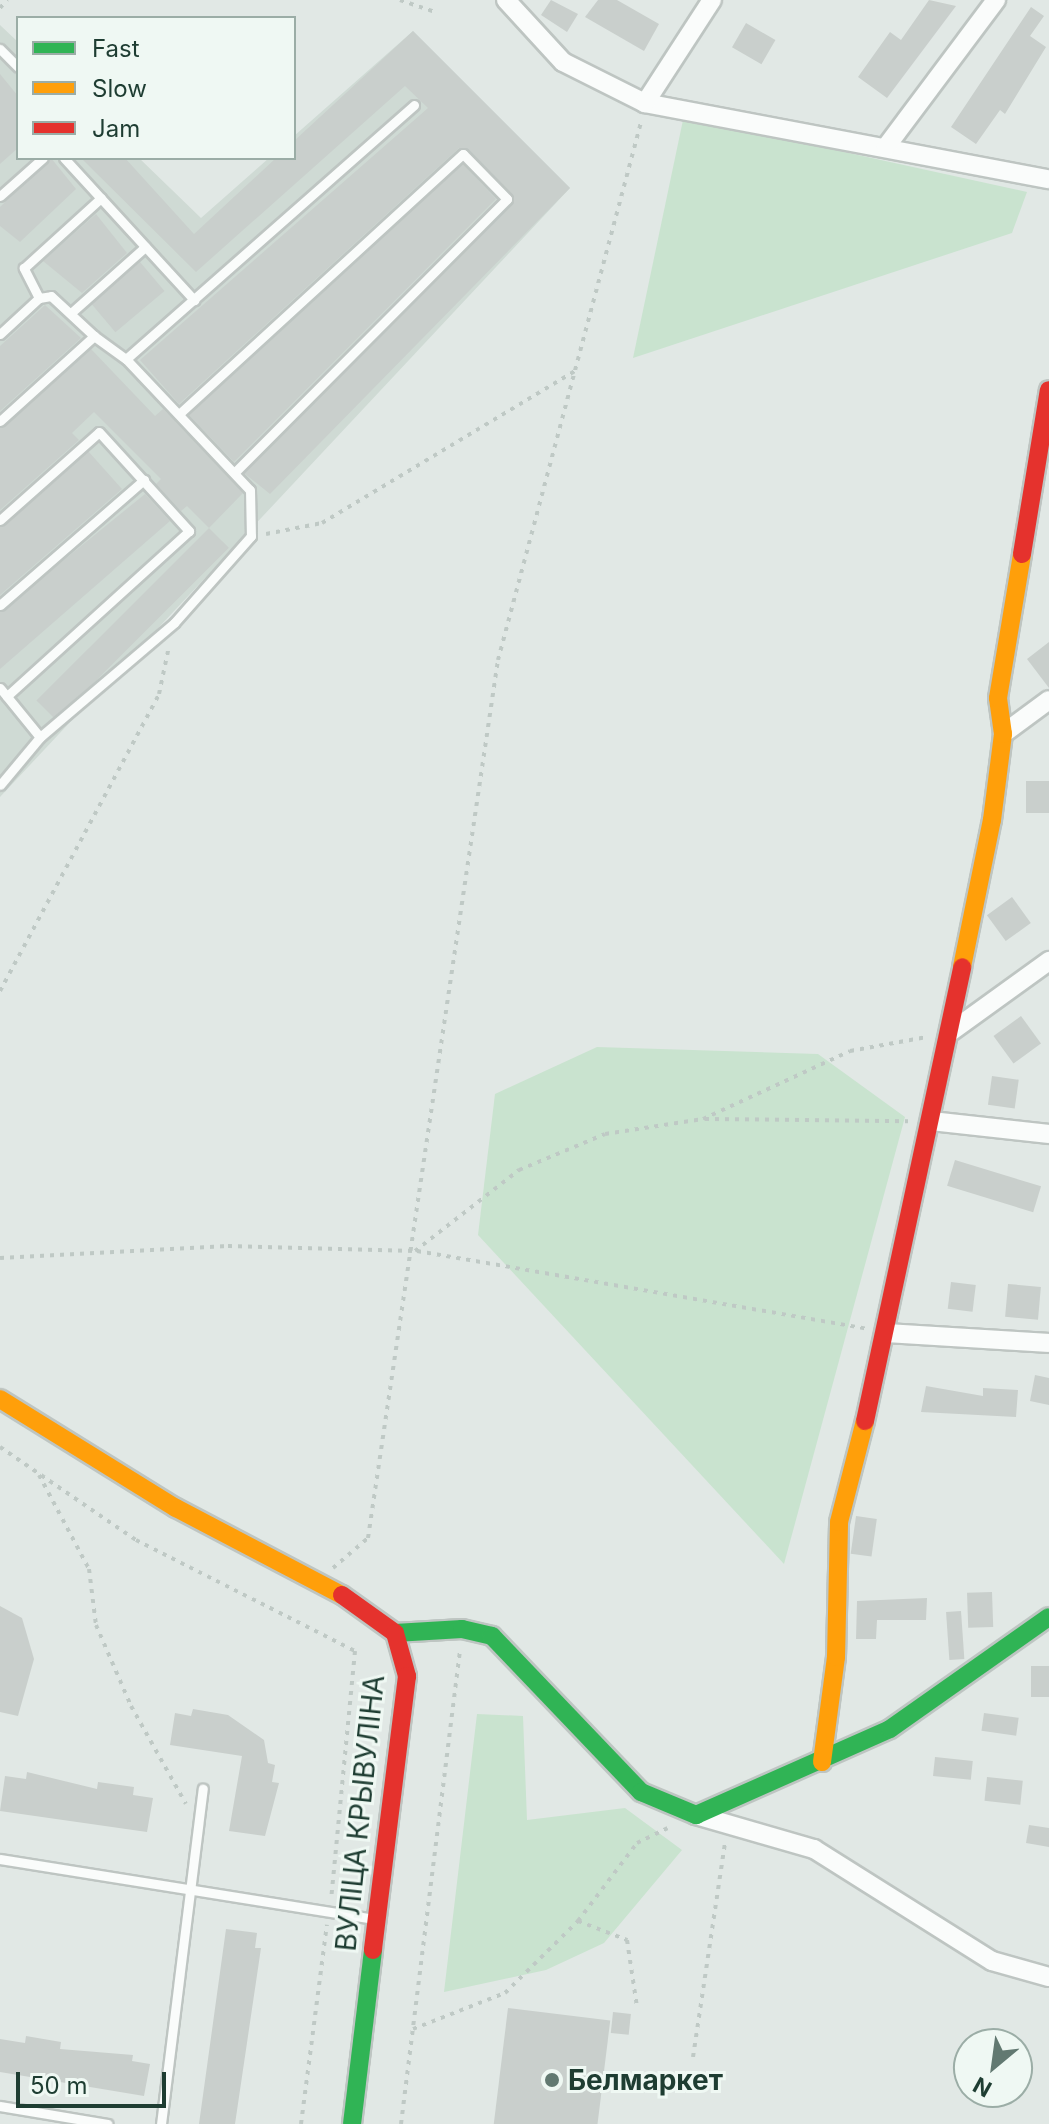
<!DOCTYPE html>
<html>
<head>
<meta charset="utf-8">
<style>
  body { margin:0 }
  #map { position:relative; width:1049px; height:2124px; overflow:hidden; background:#e1e8e5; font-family:Inter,sans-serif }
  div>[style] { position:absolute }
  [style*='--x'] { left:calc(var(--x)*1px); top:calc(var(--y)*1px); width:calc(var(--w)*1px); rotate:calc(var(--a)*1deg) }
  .built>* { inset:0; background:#cfdad4 }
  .green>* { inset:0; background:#c9e3cf }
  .building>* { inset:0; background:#c9cfcc; transform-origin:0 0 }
  .path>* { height:4px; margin-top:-2px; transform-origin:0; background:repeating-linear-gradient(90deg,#bfc9c5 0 4px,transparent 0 10px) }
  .roads { filter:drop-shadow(2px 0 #bec5c2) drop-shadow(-2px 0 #bec5c2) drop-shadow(0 2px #bec5c2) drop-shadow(0 -2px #bec5c2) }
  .lane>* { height:9px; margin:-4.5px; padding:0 4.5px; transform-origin:4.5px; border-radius:4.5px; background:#fafcfb }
  .street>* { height:18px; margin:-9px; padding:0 9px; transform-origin:9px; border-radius:9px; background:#fafcfb }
  .fast>* { height:18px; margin:-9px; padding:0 9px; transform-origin:9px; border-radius:9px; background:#30b455 }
  .slow>* { height:18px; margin:-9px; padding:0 9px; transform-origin:9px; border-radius:9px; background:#ff9f0a }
  .jam>* { height:18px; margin:-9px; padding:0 9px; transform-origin:9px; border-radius:9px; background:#e5322d }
  .dots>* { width:22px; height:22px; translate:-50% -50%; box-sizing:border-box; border:4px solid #eff8f3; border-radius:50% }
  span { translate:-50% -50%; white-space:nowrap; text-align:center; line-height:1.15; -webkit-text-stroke:6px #eff8f3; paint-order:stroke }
  .street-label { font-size:28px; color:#1e3d32 }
  .poi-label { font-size:28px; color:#1e3d32; font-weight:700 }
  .left { translate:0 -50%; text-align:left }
  .legend { position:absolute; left:16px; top:16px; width:280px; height:144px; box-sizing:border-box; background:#eff8f3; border:2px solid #9bada6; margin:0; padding:10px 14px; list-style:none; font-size:24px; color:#1e3d32 }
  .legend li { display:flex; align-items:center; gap:16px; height:40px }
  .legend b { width:40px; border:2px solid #9bada6 }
  .north { position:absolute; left:953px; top:2028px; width:80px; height:80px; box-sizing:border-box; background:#eff8f3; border:2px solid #9bada6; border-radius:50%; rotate:209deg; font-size:22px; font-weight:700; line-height:32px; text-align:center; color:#1e3d32 }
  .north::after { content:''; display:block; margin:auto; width:28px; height:36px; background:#627971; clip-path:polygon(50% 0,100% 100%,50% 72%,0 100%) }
  .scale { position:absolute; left:16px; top:2072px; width:150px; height:36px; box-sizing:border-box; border:4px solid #1e3d32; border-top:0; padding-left:10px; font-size:24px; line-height:28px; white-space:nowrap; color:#1e3d32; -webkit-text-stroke:6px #eff8f3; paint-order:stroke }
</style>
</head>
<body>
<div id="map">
  <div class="built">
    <i style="clip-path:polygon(0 25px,18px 42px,18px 158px,139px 158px,201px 218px,269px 158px,294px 158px,294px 136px,413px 31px,570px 188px,0 797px)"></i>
  </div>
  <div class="green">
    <i style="clip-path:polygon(683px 120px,734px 128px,1027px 192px,1012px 233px,633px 358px)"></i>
    <i style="clip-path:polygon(597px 1047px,818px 1054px,905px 1117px,784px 1564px,478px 1235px,495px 1094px)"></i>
    <i style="clip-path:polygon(477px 1714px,523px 1716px,527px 1820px,625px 1808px,682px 1850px,604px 1943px,546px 1970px,444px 1992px)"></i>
  </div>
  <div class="building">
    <i style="clip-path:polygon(551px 0,578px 14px,567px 32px,541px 15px)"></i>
    <i style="clip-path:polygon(598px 0,617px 0,659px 24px,644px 51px,585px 17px)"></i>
    <i style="clip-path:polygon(929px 0,956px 6px,887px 98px,858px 77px,890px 32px,901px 40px)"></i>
    <i style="clip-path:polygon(1031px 7px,1044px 16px,1030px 36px,1046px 47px,1005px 114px,1000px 110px,976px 144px,951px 127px)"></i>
    <i style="left:746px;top:23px;width:34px;height:28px;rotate:30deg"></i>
    <i style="clip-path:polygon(413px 31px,570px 188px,270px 494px,244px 473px,514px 196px,468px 149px,459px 148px,179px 404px,140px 360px,428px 108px,405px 86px,196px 272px,81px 158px,125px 158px,194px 234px,276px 158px,294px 158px,294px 141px)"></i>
    <i style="clip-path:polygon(0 74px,18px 96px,18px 148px,0 164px)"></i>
    <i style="clip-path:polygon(51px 158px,76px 189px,20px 242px,0 226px,0 207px)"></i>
    <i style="clip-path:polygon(463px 164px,496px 199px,234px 462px,189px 415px)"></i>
    <i style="clip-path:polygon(96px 214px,127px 253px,82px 293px,43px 261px)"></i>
    <i style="left:140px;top:262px;width:38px;height:64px;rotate:50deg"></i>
    <i style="clip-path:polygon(45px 305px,81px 338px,0 411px,0 346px)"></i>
    <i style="clip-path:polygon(91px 349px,155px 416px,163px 409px,243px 493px,209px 528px,187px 506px,181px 511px,156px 484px,161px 479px,94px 412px,72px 433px,79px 440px,0 510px,0 428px)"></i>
    <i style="clip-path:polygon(88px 451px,122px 489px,0 595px,0 527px)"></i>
    <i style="clip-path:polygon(145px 494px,170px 521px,0 669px,0 612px)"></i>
    <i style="left:209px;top:528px;width:28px;height:244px;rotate:45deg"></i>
    <i style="clip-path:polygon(1049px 642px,1049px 688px,1027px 659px)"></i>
    <i style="left:1049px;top:781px;width:32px;height:23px;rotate:90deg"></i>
    <i style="left:1012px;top:897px;width:32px;height:31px;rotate:54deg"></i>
    <i style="left:1021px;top:1016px;width:34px;height:34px;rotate:54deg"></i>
    <i style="left:992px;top:1076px;width:27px;height:29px;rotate:8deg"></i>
    <i style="left:955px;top:1160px;width:90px;height:27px;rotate:17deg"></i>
    <i style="left:951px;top:1282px;width:25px;height:27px;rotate:7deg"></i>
    <i style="left:1008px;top:1284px;width:33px;height:33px;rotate:5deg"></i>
    <i style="clip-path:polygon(1035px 1375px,1049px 1378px,1049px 1405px,1030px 1401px)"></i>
    <i style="clip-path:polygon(926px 1386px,983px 1396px,983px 1388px,1018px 1390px,1016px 1417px,921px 1412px)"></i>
    <i style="left:856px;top:1516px;width:21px;height:38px;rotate:8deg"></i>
    <i style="left:992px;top:1592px;width:35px;height:25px;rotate:88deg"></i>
    <i style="clip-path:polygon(927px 1598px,926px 1620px,877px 1620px,876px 1639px,856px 1639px,857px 1601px)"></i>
    <i style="clip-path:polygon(0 1606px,22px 1618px,34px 1659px,18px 1716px,0 1712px)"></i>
    <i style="left:961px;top:1611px;width:48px;height:15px;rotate:86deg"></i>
    <i style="left:1031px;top:1666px;width:18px;height:31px"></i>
    <i style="clip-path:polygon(193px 1709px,228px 1715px,264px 1740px,268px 1763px,275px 1765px,272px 1782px,279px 1783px,265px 1836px,229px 1831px,242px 1756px,170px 1745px,175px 1713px,191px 1716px)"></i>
    <i style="left:984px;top:1713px;width:35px;height:18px;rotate:8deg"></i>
    <i style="left:935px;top:1757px;width:38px;height:19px;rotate:6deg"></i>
    <i style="clip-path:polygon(27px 1772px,97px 1789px,98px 1782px,134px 1787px,133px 1795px,153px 1798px,147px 1832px,0 1811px,5px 1776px,26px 1779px)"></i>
    <i style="left:987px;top:1777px;width:36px;height:24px;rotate:6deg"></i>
    <i style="clip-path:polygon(1029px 1825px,1049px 1828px,1049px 1847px,1026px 1843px)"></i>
    <i style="clip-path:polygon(226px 1929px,257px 1933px,255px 1948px,261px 1948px,235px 2124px,199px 2124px)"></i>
    <i style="left:508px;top:2008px;width:103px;height:117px;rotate:7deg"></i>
    <i style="left:613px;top:2012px;width:18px;height:21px;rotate:6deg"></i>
    <i style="clip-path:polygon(26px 2036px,61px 2042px,60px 2049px,133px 2055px,132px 2061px,150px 2064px,144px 2096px,0 2072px,0 2039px,25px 2043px)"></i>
  </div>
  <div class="path">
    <i style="--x:400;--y:0;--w:36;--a:19"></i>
    <i style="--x:0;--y:8;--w:11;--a:-49"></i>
    <i style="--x:266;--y:534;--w:57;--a:-11.1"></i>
    <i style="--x:322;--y:523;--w:297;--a:-31"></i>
    <i style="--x:0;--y:991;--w:337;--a:-61.8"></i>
    <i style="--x:159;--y:694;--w:49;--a:-78.2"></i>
    <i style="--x:705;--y:1119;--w:203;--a:0.6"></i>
    <i style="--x:417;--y:1251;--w:459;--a:9.8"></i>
    <i style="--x:0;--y:1258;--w:228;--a:-3"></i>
    <i style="--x:228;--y:1246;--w:187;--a:1.5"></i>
    <i style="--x:415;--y:1251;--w:132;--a:-37.9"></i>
    <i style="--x:519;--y:1170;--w:93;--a:-22.7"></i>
    <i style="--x:605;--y:1134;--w:99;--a:-8.7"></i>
    <i style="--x:703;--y:1119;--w:162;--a:-24.8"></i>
    <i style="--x:850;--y:1051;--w:78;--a:-10.3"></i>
    <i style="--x:0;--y:1447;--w:165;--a:34.4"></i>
    <i style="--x:136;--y:1540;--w:246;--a:26.9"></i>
    <i style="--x:355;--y:1651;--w:250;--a:95.5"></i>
    <i style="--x:39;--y:1475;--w:106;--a:62"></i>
    <i style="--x:89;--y:1569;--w:56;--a:82.9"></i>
    <i style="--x:96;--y:1625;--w:88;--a:66.6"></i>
    <i style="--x:131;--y:1706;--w:112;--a:60.7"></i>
    <i style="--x:333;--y:1568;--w:46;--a:-40.6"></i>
    <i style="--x:368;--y:1538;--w:888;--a:-81.58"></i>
    <i style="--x:498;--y:660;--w:557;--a:-75.11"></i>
    <i style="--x:578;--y:1921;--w:53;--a:21.2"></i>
    <i style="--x:627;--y:1940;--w:68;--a:81.5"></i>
    <i style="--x:413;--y:2029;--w:99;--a:-21.4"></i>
    <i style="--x:505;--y:1993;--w:103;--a:-44.6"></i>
    <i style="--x:578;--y:1921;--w:98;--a:-52.9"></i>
    <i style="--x:637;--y:1843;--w:34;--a:-26"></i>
    <i style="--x:693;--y:2057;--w:216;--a:-81.5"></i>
    <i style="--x:301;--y:2124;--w:201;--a:-82.6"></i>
    <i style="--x:401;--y:2124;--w:478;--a:-82.9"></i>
  </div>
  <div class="roads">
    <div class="lane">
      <i style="--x:0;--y:49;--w:25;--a:45"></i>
      <i style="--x:64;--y:158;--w:193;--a:47.5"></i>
      <i style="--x:0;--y:196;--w:57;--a:-41.5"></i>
      <i style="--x:39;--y:298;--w:12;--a:-9"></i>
      <i style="--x:51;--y:296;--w:59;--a:42.9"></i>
      <i style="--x:72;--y:312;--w:98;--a:-41.7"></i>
      <i style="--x:0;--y:334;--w:53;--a:-42.7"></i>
      <i style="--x:39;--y:298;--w:34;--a:-117"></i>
      <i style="--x:24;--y:268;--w:104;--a:-42.3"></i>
      <i style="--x:126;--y:359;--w:384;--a:-41.4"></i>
      <i style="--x:179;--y:414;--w:385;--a:-42.5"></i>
      <i style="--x:463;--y:154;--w:63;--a:45.6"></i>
      <i style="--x:507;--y:199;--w:385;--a:134.9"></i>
      <i style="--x:0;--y:421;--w:127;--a:-42.1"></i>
      <i style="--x:94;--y:336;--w:39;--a:36"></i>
      <i style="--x:126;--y:359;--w:180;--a:46.6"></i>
      <i style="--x:250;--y:490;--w:46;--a:88.8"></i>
      <i style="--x:251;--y:536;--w:116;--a:131.5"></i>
      <i style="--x:174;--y:623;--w:176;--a:139.6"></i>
      <i style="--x:40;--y:737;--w:62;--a:129.8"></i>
      <i style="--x:0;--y:520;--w:132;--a:-41.6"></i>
      <i style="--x:99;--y:432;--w:134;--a:47.7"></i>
      <i style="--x:189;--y:531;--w:246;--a:137.8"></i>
      <i style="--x:0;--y:605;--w:191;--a:-41"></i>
      <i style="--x:0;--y:688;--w:63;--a:50.8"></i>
      <i style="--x:0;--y:1859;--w:381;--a:9.1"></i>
      <i style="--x:0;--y:2106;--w:109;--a:9.5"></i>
      <i style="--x:161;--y:2124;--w:338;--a:-82.9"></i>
    </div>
    <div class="street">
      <i style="--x:506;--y:0;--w:84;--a:47.4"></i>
      <i style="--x:563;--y:62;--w:92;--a:26.6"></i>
      <i style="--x:645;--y:103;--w:411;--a:10.7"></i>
      <i style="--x:645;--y:103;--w:123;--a:-57"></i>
      <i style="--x:886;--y:147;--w:184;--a:-53.2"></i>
      <i style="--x:1003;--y:734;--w:57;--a:-36.5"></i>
      <i style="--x:952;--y:1031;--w:120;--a:-35.8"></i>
      <i style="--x:931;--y:1121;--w:119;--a:6.3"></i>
      <i style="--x:887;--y:1333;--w:162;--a:3.5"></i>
      <i style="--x:696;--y:1815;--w:123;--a:16.1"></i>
      <i style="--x:814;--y:1849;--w:210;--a:32.2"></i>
      <i style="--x:992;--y:1961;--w:59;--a:15.7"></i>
    </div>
    <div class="fast">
      <i style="--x:395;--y:1633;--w:67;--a:-3.4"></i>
      <i style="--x:462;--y:1629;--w:31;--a:13"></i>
      <i style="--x:492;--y:1636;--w:216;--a:46.3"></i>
      <i style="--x:641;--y:1792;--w:60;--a:22.7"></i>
      <i style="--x:696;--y:1815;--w:212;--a:-23.9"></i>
      <i style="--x:890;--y:1729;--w:194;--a:-35.2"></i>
      <i style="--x:352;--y:2124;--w:175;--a:-83.1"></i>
    </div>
    <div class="slow">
      <i style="--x:962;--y:967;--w:150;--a:-78.5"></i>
      <i style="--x:992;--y:820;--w:87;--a:-82.7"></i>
      <i style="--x:1003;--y:734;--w:36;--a:-98"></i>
      <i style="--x:998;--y:698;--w:146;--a:-80.5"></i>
      <i style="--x:0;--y:1399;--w:207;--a:31.8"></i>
      <i style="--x:176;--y:1508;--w:187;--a:27.7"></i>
      <i style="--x:822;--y:1762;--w:106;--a:-82.4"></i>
      <i style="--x:836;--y:1657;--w:135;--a:-88.7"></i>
      <i style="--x:839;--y:1522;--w:104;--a:-75.6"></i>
    </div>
    <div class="jam">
      <i style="--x:1022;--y:554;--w:166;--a:-80.7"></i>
      <i style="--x:865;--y:1421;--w:464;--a:-77.9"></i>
      <i style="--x:342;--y:1595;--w:65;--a:35.6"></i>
      <i style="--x:395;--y:1633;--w:45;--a:74.4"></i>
      <i style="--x:407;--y:1676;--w:276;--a:97.1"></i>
    </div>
  </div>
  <div class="dots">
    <i style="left:552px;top:2080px;background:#627971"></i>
  </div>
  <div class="street-label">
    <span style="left:360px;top:1813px;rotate:-84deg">ВУЛІЦА КРЫВУЛІНА</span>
  </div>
  <div class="poi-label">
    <span class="left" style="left:568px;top:2080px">Белмаркет</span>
  </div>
  <ul class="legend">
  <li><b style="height:10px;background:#30b455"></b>Fast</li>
  <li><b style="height:10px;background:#ff9f0a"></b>Slow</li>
  <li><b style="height:10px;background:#e5322d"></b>Jam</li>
  </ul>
  <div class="north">N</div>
  <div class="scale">50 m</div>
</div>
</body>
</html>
